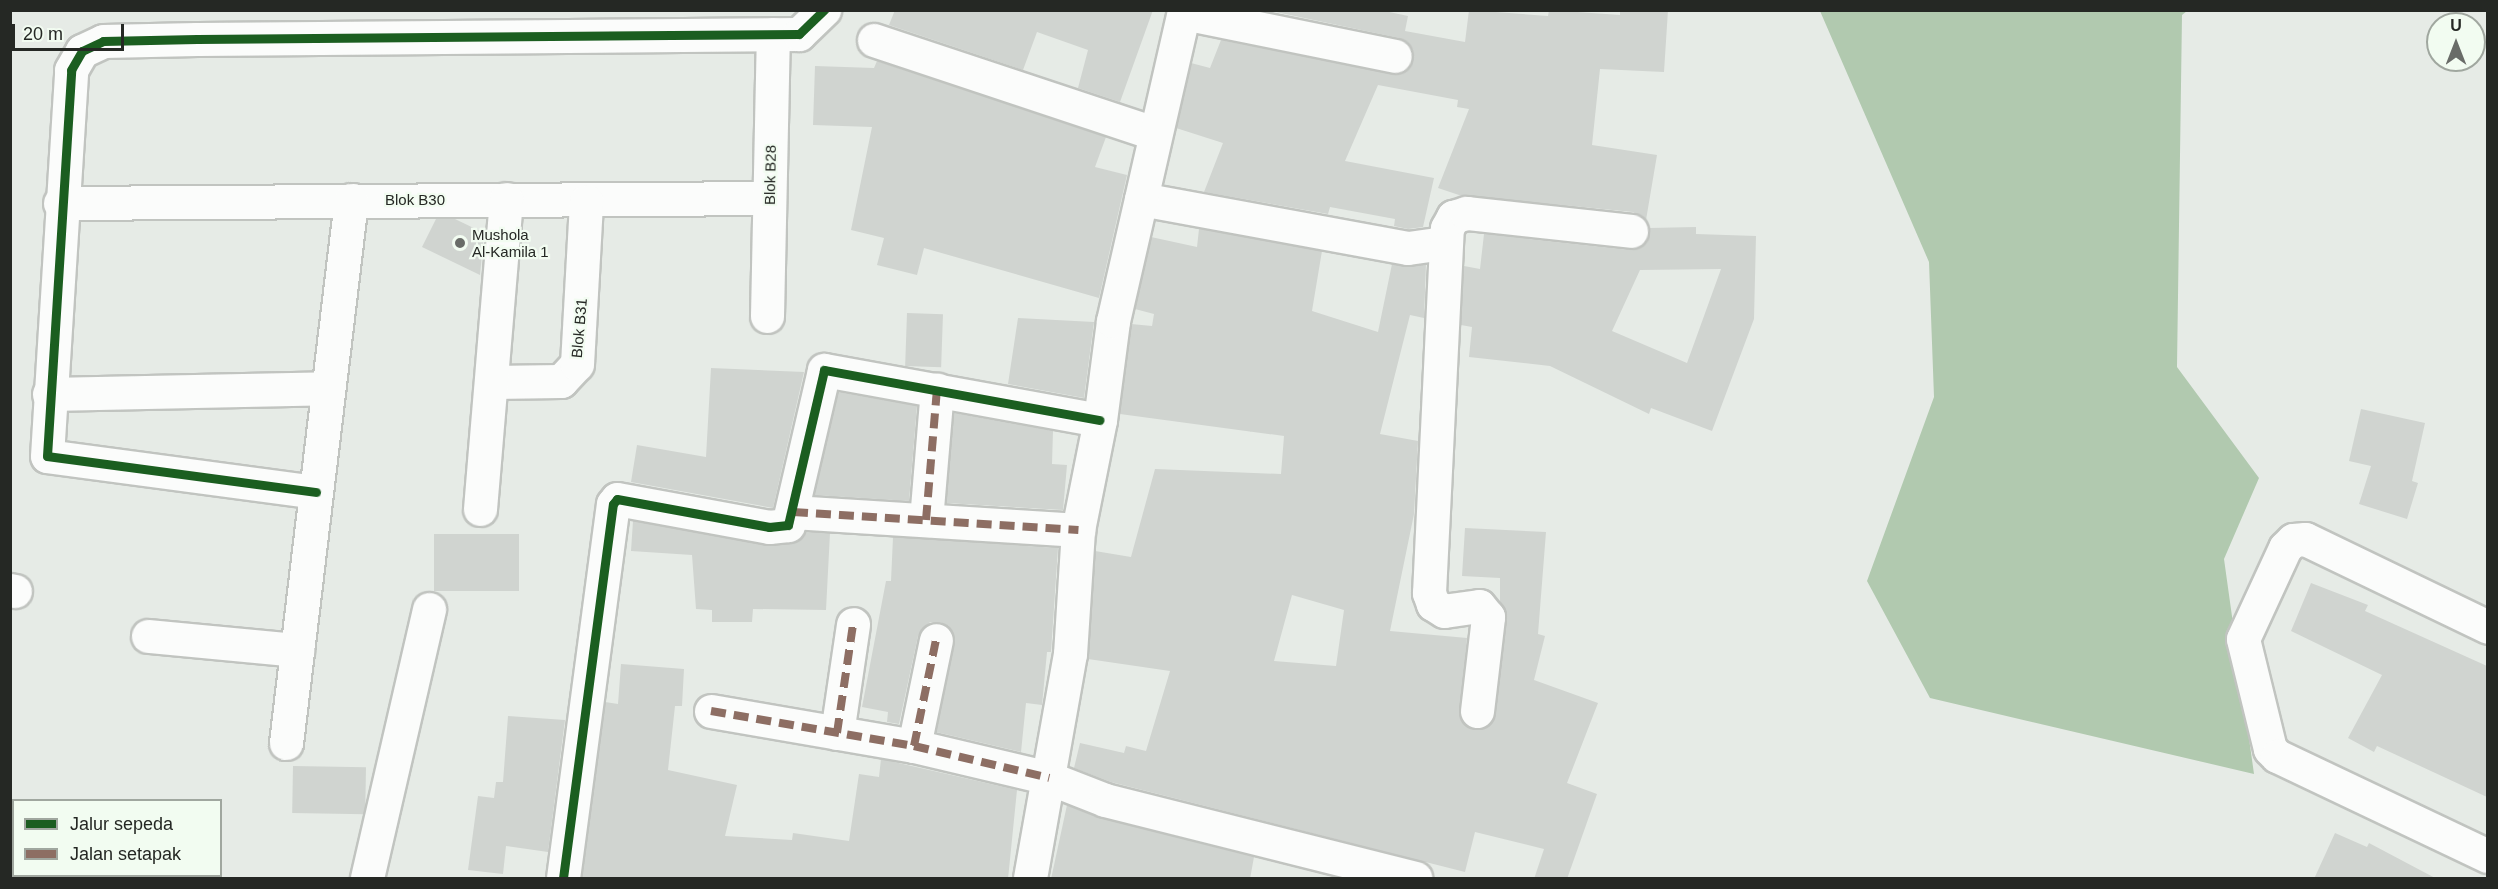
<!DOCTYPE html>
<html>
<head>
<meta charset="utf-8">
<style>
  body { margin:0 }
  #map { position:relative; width:2498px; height:889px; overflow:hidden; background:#e6ebe6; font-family:Arial,sans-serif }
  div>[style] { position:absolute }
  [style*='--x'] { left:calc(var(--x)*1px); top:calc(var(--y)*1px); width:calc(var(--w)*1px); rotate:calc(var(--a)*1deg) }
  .water>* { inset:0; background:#b1c9af }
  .building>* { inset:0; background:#d0d4d0; transform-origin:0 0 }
  .roads { filter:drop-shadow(2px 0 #c1c4c0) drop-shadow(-2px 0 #c1c4c0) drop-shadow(0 2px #c1c4c0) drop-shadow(0 -2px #c1c4c0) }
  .minor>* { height:33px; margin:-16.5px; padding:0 16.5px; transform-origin:16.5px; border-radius:16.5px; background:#fbfcfb }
  .quiet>* { height:8px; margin-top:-4px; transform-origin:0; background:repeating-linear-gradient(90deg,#8d6e63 0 15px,transparent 0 23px) }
  .cycleway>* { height:9px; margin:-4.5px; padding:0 4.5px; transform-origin:4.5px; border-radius:4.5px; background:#1b5e20 }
  .dots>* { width:16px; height:16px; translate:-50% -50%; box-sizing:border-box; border:3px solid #f2fcf1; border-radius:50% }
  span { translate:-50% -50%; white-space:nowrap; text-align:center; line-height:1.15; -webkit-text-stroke:4.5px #f2fcf1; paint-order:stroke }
  .street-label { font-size:15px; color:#252824 }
  .poi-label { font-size:15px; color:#252824 }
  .left { translate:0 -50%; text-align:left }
  .frame { position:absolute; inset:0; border:12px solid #252824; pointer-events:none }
  .legend { position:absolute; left:12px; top:799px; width:210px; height:78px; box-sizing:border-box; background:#f2fcf1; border:2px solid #a0a79f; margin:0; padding:8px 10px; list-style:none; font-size:18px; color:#252824 }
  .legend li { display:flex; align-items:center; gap:12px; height:30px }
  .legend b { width:30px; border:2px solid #a0a79f }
  .north { position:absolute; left:2426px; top:12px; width:60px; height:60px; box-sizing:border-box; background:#f2fcf1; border:2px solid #a0a79f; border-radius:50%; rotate:0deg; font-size:16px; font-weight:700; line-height:24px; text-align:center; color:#252824 }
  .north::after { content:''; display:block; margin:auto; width:21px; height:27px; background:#696c68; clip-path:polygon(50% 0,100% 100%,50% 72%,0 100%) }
  .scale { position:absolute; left:12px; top:24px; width:112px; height:27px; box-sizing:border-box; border:3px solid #252824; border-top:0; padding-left:8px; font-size:18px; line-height:21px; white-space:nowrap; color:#252824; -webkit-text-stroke:4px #f2fcf1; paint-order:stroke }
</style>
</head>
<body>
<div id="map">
  <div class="water">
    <i style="clip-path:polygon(1820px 11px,2187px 11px,2182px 15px,2177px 367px,2259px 478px,2224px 559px,2254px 774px,1930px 698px,1867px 581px,1934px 397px,1929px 262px)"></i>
  </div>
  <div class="building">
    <i style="clip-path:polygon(895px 10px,1153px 10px,1120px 102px,1078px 88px,1088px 50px,1037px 32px,1023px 70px,889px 25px)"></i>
    <i style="clip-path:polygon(1266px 10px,1380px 10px,1408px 16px,1405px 31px,1465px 42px,1469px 10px,1548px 16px,1549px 10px,1620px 15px,1620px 10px,1668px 10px,1664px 72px,1600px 69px,1592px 145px,1657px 155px,1646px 220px,1633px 212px,1459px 195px,1438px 188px,1469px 109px,1457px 107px,1458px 100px,1378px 85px,1345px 161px,1434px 178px,1423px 227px,1408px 229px,1394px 226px,1395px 219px,1330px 207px,1328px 214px,1204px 192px,1223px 143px,1176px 128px,1191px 63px,1210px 68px,1221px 40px,1391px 74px,1401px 74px,1413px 60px,1413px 50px,1399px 38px)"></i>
    <i style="clip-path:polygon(877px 61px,1106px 137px,1095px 167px,1127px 175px,1099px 298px,924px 248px,917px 275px,877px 265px,884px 238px,851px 230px,872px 127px,813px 125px,815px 66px,874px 68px)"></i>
    <i style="clip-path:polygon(436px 219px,455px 219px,484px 233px,480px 275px,422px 247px)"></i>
    <i style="clip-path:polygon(evenodd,1696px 227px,1696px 234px,1756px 236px,1754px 319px,1712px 431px,1651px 408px,1649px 414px,1550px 366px,1469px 357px,1472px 327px,1461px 325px,1464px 266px,1480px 269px,1484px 234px,1630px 250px,1646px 243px,1649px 228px,1696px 227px,1721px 269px,1687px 363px,1612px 331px,1640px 270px,1721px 269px)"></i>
    <i style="clip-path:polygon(evenodd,1199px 229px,1322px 251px,1312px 311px,1378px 332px,1392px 264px,1426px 264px,1424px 318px,1410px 315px,1380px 434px,1418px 441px,1414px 514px,1390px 631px,1467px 638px,1460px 718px,1466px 726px,1485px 728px,1496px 713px,1506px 612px,1500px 602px,1500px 578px,1462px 576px,1465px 528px,1546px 532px,1538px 634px,1545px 636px,1534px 680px,1598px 703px,1567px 783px,1597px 794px,1567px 879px,1534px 879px,1544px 849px,1475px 832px,1465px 872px,1111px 782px,1074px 768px,1080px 743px,1124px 753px,1126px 746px,1146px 751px,1170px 671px,1088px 659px,1095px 551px,1131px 557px,1155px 469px,1281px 474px,1284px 436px,1120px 414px,1131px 324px,1152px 326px,1154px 314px,1135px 309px,1151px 237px,1197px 247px,1199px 229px,1292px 595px,1344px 610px,1336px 666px,1274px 661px,1292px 595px)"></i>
    <i style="left:907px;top:313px;width:36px;height:53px;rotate:2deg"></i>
    <i style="clip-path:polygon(1018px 318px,1094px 322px,1084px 398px,1008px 384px)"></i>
    <i style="clip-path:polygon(711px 368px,804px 372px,773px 508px,631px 482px,637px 445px,706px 457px)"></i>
    <i style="clip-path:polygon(838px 392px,917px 406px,909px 501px,814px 495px)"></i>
    <i style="clip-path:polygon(2361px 409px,2425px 423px,2412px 481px,2418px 483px,2407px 519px,2359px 504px,2371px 466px,2349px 461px)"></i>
    <i style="clip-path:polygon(954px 413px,1053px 431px,1052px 464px,1067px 465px,1063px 510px,946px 503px)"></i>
    <i style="clip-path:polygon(633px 521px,766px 545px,791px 543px,805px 532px,830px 533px,826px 610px,753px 609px,752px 622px,712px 622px,712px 610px,696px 609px,692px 555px,631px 551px)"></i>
    <i style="left:434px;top:534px;width:85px;height:57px"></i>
    <i style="clip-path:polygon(893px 537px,1058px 548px,1051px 652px,1047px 652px,1042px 705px,1026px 703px,1021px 752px,936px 732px,954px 643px,949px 626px,940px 622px,930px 622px,918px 636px,899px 724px,887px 722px,888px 712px,862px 707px,886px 581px,891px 581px)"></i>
    <i style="clip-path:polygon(2311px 583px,2368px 605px,2365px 611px,2487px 666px,2487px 797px,2377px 746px,2374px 752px,2348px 738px,2382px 675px,2291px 631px)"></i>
    <i style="clip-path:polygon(621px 664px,684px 669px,682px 706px,675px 706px,668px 770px,737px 785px,725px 836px,792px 840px,793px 833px,849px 841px,859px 774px,879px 777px,881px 759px,1017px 790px,1008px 879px,582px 879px,605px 702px,618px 704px)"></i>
    <i style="clip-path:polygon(508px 716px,565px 720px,548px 852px,506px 846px,503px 874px,468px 870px,478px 796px,494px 798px,496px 782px,503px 782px)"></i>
    <i style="left:293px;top:766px;width:73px;height:47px;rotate:1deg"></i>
    <i style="clip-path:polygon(1067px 805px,1100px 818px,1254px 857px,1250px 879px,1051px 879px)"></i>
    <i style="clip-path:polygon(2335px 833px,2367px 847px,2369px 843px,2437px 879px,2314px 879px)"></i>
  </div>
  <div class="roads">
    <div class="minor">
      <i style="--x:1184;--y:13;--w:215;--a:11.5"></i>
      <i style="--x:874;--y:40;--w:294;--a:18.4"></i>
      <i style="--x:1141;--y:199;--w:271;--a:10.4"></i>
      <i style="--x:1408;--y:248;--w:36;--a:-8"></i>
      <i style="--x:60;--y:203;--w:709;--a:-0.4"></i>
      <i style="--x:767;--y:316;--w:282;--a:-88.8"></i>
      <i style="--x:492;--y:382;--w:69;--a:-0.8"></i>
      <i style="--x:561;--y:381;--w:23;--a:-47"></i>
      <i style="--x:577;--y:364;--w:163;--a:-86.8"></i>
      <i style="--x:49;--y:394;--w:279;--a:-1.2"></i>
      <i style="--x:316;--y:492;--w:271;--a:-172.4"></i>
      <i style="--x:47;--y:456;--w:387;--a:-86.4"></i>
      <i style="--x:71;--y:70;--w:22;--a:-60"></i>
      <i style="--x:82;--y:51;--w:23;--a:-25"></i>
      <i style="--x:103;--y:41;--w:94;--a:-1.2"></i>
      <i style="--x:197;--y:39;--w:602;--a:-0.48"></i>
      <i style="--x:799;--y:34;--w:35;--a:-44"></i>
      <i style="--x:480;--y:509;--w:311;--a:-85.2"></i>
      <i style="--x:793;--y:512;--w:286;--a:3.6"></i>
      <i style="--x:926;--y:520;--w:131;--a:-85.2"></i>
      <i style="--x:10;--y:590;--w:5;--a:11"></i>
      <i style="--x:2488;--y:627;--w:203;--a:-154.3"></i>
      <i style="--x:2305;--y:539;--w:12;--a:175"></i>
      <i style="--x:2293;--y:540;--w:11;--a:135"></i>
      <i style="--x:2285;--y:548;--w:100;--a:114.8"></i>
      <i style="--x:2243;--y:639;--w:113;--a:76.2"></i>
      <i style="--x:2270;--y:749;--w:10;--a:45"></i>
      <i style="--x:2277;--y:756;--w:233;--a:25.4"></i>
      <i style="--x:148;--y:636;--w:150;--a:5.4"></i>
      <i style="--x:711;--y:711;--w:206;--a:9.8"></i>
      <i style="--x:914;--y:746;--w:139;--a:13.3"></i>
      <i style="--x:1049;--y:778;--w:60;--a:21.4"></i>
      <i style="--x:1105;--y:800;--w:320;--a:14.1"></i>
      <i style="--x:1477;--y:711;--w:95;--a:-83.3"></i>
      <i style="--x:1488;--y:617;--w:14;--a:-129"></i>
      <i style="--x:1479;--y:606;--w:35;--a:172"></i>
      <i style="--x:1444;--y:611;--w:13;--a:-148"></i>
      <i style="--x:1433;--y:604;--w:12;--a:-110"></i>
      <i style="--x:1429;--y:593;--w:365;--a:-87.2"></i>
      <i style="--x:1447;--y:228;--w:13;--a:-61"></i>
      <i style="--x:1453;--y:217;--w:14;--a:-17"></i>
      <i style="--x:1466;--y:213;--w:166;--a:6.2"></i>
      <i style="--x:837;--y:733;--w:110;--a:-81.6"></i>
      <i style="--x:286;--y:743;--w:547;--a:-83.17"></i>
      <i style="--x:914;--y:746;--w:108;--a:-78.3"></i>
      <i style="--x:111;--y:878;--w:2;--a:-63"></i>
      <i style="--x:367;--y:878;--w:276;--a:-77"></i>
      <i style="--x:563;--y:878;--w:377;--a:-82.4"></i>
      <i style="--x:613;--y:504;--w:6;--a:-51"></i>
      <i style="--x:617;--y:499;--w:155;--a:10.4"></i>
      <i style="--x:769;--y:527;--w:19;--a:-6"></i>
      <i style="--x:788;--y:525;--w:159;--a:-76.9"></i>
      <i style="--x:824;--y:370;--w:280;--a:10.3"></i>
      <i style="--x:1030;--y:878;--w:228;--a:-79.9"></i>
      <i style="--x:1070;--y:654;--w:124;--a:-86.3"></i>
      <i style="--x:1078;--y:530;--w:112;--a:-78.7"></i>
      <i style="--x:1100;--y:420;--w:100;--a:-82.5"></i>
      <i style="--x:1113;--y:321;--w:319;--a:-77.1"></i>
    </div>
  </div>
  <div class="quiet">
    <i style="--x:793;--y:512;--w:286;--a:3.6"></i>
    <i style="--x:926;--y:520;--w:131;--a:-85.2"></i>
    <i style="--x:711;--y:711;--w:206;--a:9.8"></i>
    <i style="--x:914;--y:746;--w:139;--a:13.3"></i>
    <i style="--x:837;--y:733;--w:110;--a:-81.6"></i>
    <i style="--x:914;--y:746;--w:108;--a:-78.3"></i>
  </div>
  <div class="cycleway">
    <i style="--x:316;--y:492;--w:271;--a:-172.4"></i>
    <i style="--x:47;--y:456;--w:387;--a:-86.4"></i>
    <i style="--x:71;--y:70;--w:22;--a:-60"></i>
    <i style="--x:82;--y:51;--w:23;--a:-25"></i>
    <i style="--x:103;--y:41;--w:94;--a:-1.2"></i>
    <i style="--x:197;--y:39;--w:602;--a:-0.48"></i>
    <i style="--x:799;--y:34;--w:35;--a:-44"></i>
    <i style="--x:563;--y:878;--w:377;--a:-82.4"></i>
    <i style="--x:613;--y:504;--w:6;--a:-51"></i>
    <i style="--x:617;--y:499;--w:155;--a:10.4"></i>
    <i style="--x:769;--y:527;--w:19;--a:-6"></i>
    <i style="--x:788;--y:525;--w:159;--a:-76.9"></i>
    <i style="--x:824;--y:370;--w:280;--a:10.3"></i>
  </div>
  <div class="dots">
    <i style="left:460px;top:243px;background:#696c68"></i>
  </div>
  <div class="street-label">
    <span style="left:770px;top:175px;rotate:-89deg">Blok B28</span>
    <span style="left:415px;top:200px">Blok B30</span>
    <span style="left:579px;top:328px;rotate:-85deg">Blok B31</span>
  </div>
  <div class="poi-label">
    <span class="left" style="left:472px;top:243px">Mushola<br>Al-Kamila 1</span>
  </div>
  <div class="frame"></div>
  <ul class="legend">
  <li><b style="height:8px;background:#1b5e20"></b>Jalur sepeda</li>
  <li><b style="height:8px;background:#8d6e63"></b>Jalan setapak</li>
  </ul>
  <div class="north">U</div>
  <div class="scale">20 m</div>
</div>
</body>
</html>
